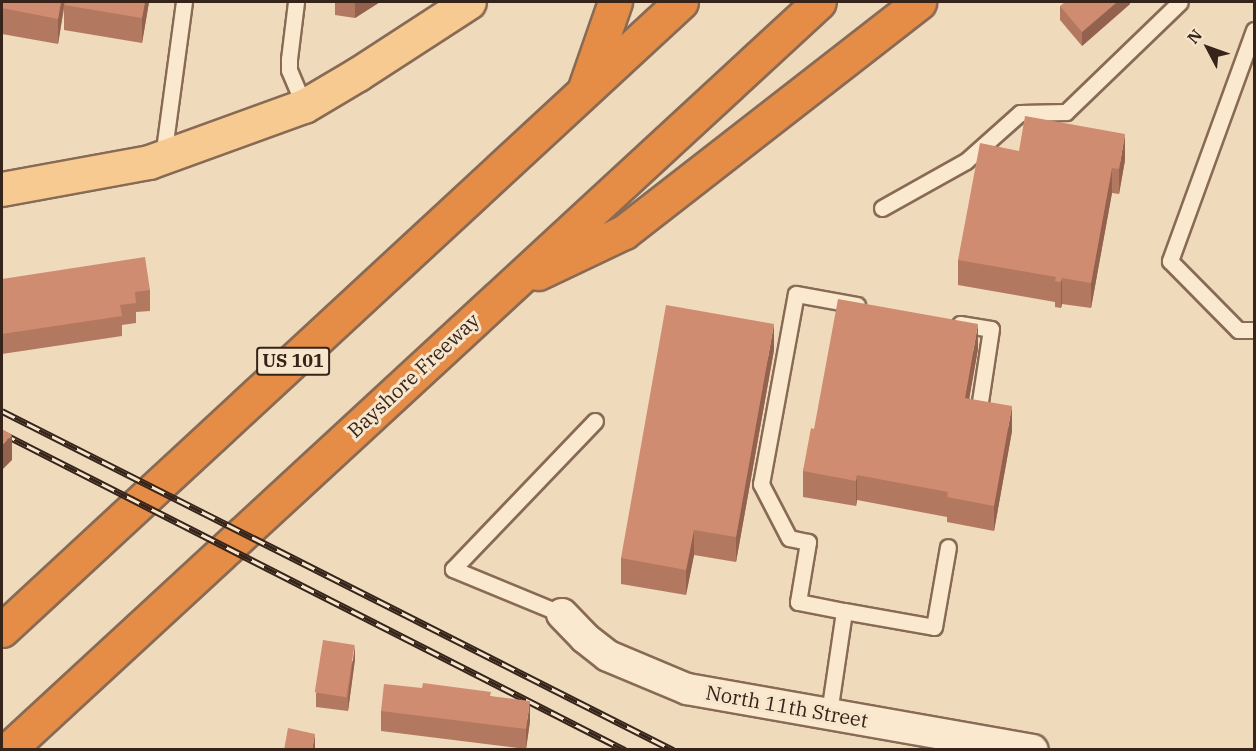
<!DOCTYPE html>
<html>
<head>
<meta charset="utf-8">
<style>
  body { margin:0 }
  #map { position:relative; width:1256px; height:751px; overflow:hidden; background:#efdabc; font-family:"IBM Plex Serif",serif }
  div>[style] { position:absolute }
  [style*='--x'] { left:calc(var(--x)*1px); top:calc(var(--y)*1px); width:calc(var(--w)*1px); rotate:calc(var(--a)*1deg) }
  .roads { filter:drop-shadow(2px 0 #886a55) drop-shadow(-2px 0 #886a55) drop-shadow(0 2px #886a55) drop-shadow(0 -2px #886a55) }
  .lane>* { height:15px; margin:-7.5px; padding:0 7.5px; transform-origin:7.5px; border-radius:7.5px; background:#fae8cf }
  .street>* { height:30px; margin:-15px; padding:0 15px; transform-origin:15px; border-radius:15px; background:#fae8cf }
  .primary>* { height:33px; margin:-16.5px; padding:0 16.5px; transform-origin:16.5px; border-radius:16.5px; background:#f6ca91 }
  .highway>* { height:33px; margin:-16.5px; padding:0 16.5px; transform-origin:16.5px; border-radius:16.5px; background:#e58c47 }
  .rail>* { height:7px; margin-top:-3.5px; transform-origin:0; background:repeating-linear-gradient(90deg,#f7e5cc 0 14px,#36241b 0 28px); box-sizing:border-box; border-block:2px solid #36241b }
  .wall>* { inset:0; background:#b37860 }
  .shaded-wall>* { inset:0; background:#92624e }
  .building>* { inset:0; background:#d08c70; transform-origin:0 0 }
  span { translate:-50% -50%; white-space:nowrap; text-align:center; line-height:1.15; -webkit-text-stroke:6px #f7e5cc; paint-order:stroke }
  .shield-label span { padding:2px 4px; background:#f7e5cc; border:2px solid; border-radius:4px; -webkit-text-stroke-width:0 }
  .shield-label { font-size:18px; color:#36241b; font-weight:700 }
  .street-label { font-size:20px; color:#36241b }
  .frame { position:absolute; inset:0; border:3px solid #36241b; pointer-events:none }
  .north { position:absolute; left:1178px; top:18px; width:60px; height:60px; -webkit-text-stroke:4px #f7e5cc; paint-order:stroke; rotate:311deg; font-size:16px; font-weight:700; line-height:24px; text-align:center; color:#36241b }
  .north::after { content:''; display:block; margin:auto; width:21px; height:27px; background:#36241b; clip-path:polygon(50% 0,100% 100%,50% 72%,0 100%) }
</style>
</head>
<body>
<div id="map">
  <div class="roads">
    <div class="lane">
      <i style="--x:296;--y:2;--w:57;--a:97"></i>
      <i style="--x:289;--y:59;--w:11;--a:90"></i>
      <i style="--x:289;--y:70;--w:39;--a:67"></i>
      <i style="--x:1254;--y:30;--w:246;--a:110"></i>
      <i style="--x:1170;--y:261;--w:97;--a:45.4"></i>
      <i style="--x:1238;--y:330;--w:16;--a:0"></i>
      <i style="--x:163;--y:157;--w:156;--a:-82.3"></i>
      <i style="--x:882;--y:208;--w:96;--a:-29.2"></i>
      <i style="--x:966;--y:161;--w:72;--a:-41.6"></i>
      <i style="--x:1020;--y:113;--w:46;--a:-1.2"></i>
      <i style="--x:1066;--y:112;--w:158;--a:-44"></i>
      <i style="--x:960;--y:324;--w:31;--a:9"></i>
      <i style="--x:991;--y:329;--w:74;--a:98.6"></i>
      <i style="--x:844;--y:611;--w:91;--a:10.1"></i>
      <i style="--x:934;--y:627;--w:81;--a:-80.1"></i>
      <i style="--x:562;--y:614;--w:118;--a:-157.6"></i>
      <i style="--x:453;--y:569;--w:205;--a:-46.2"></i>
      <i style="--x:829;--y:713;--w:103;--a:-81.6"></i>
      <i style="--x:844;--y:611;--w:47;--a:-168.9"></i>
      <i style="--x:798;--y:602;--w:61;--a:-80.5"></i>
      <i style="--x:808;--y:542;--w:19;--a:-168"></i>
      <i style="--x:789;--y:538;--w:61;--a:-117.4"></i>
      <i style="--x:761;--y:484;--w:193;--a:-79.6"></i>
      <i style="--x:796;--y:294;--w:62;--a:10.2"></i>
    </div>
    <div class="street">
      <i style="--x:562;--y:614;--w:33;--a:46"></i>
      <i style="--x:585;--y:638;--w:29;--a:38"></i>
      <i style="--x:608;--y:656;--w:86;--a:22.7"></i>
      <i style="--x:687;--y:689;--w:351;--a:10"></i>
    </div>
    <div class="primary">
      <i style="--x:2;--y:189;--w:149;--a:-10.4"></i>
      <i style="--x:149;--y:162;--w:165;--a:-19.9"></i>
      <i style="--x:304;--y:106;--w:63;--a:-30.7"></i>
      <i style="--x:358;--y:74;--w:132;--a:-33"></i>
    </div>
    <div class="highway">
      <i style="--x:585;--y:88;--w:91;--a:-70.8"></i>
      <i style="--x:538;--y:273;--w:95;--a:-25.5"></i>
      <i style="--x:624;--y:232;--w:374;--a:-37.9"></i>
      <i style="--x:2;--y:630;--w:925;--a:-42.77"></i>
      <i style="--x:8;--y:750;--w:1103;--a:-42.69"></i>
    </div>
  </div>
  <div class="rail">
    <i style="--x:2;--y:411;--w:752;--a:26.8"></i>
    <i style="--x:2;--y:433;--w:699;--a:26.97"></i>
  </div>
  <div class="wall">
    <i style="clip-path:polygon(2px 2px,149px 2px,142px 43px,64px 30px,64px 9px,58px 44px,2px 34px)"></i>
    <i style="clip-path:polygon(335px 2px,380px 2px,355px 18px,335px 15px)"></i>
    <i style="clip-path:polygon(1130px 2px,1130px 4px,1082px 46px,1060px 20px,1060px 6px)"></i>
    <i style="clip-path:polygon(1125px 160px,1119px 194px,1112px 193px,1091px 308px,1062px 304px,1061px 308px,1055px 307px,1055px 302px,958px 285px,958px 260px)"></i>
    <i style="clip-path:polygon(2px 279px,150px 290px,150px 311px,136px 312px,136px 323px,122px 325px,122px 336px,2px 354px)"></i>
    <i style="clip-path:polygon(978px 349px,969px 398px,1012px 431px,994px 531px,947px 522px,947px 517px,857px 500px,856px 506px,803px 497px,803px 471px,814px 429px)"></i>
    <i style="clip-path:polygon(774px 350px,736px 562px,694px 555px,686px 595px,621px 584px,621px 558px)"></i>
    <i style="clip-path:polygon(355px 659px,348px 711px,316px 707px,316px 693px)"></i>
    <i style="clip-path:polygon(491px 696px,530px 721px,526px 749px,381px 731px,381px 711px)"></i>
  </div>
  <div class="shaded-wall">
    <i style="clip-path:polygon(61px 2px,66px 2px,64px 5px,58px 44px,58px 19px)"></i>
    <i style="clip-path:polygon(145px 2px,149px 2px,142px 43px,142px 18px)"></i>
    <i style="clip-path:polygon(355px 2px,380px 2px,355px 18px)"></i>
    <i style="clip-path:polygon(1117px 2px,1130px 2px,1130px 4px,1082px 46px,1082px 32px)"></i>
    <i style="clip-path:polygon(1125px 134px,1125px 160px,1119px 194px,1119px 169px)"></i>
    <i style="clip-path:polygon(1112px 168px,1112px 193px,1091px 308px,1091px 283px)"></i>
    <i style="clip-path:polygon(1062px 278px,1062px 304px,1061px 308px,1061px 282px)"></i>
    <i style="clip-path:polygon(774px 324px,774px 350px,736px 562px,736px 537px)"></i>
    <i style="clip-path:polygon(978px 324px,978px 349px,965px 423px,965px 398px)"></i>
    <i style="clip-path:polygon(1012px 406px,1012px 431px,994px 531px,994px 506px)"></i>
    <i style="clip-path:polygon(12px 435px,12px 460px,2px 470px,2px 445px)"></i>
    <i style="clip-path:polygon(857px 475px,857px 500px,856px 506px,856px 481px)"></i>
    <i style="clip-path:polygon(694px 530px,694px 555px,686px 595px,686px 570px)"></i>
    <i style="clip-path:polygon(355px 645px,355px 659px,348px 711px,348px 697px)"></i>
    <i style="clip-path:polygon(530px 701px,530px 721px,526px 749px,526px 729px)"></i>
    <i style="clip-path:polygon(315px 734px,315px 750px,312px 750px)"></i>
  </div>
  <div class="building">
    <i style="clip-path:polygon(2px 2px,61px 2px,58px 19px,2px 8px)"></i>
    <i style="clip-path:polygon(65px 2px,145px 2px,142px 18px,64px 5px)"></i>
    <i style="clip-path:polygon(1065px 2px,1117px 2px,1082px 32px,1060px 6px)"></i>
    <i style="clip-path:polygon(1025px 116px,1125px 134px,1119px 169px,1112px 168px,1091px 283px,1062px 278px,1061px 282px,1055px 281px,1056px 277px,958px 260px,980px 143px,1019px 151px)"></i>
    <i style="clip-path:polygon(145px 257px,150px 290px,135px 292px,136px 303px,120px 305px,122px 316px,2px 334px,2px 279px)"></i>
    <i style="clip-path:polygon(838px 299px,978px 324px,965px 398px,1012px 406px,994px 506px,947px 497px,948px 492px,857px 475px,856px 481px,803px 471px,811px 428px,814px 429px)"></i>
    <i style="clip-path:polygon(666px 305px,774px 324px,736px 537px,694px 530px,686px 570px,621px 558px)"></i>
    <i style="clip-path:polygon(2px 429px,12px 435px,2px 445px)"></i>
    <i style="left:323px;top:640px;width:32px;height:53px;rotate:9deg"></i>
    <i style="clip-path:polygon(423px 683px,491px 692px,490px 696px,530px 701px,526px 729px,381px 711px,384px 684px,422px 688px)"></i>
    <i style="clip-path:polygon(288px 728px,315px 734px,312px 750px,284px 750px)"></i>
  </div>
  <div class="shield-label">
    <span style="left:293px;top:361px">US 101</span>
  </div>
  <div class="street-label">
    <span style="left:413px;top:375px;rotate:-43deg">Bayshore Freeway</span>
    <span style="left:787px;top:706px;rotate:10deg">North 11th Street</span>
  </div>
  <div class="frame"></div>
  <div class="north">N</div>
</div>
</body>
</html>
